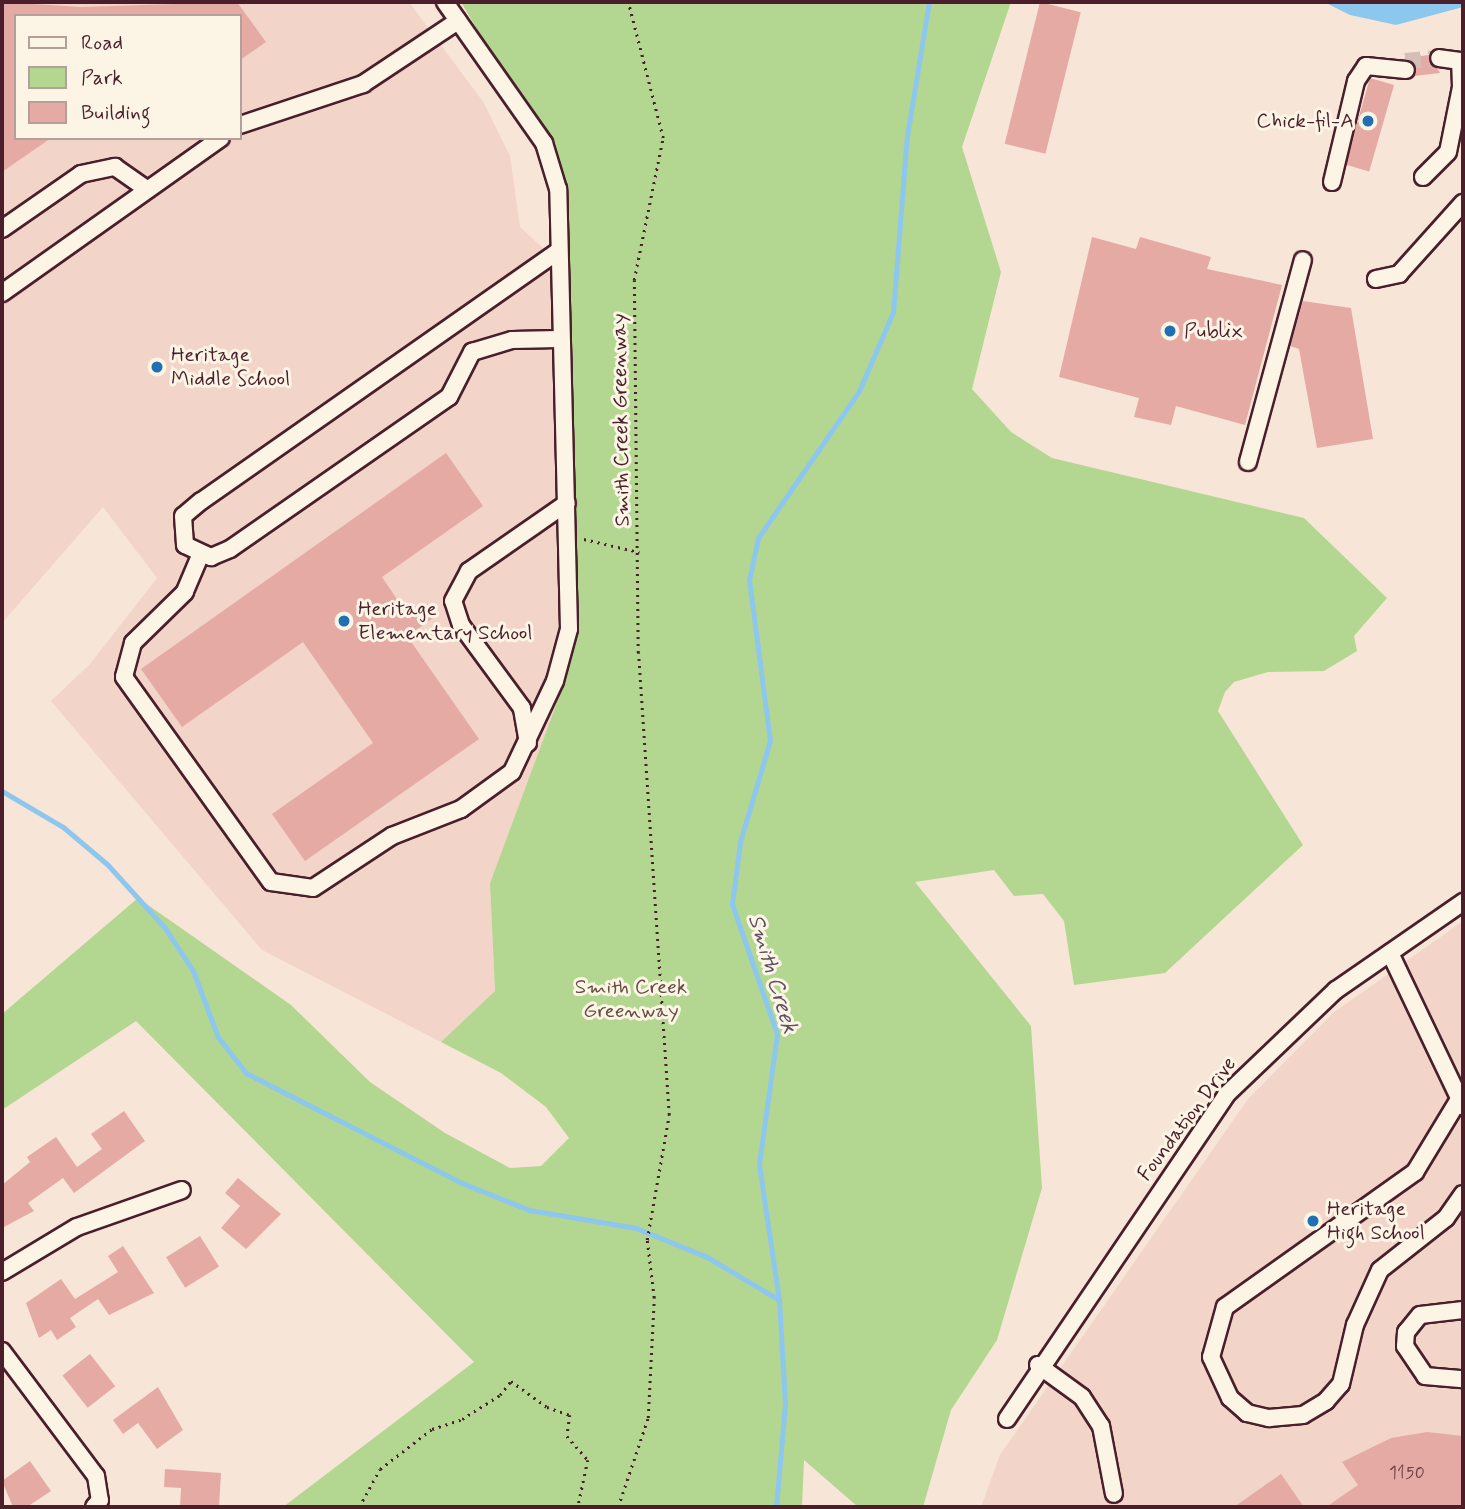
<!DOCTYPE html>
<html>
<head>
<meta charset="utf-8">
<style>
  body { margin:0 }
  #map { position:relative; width:1465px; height:1509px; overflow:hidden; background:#f7e6d8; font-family:Mynerve,sans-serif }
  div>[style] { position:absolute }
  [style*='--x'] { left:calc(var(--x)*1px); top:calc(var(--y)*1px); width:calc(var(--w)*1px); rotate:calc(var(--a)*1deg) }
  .built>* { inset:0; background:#f2d4c8 }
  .green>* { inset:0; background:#b3d690 }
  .water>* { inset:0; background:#8ec7ed }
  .stream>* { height:5px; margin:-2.5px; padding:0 2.5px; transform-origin:2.5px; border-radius:2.5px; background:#8ec7ed }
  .building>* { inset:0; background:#e5aaa4; transform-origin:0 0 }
  .minor-tunnel>* { height:16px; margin-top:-8px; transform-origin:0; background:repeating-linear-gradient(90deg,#d4beb5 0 16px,transparent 0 24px) }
  .path>* { height:2.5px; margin-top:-1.25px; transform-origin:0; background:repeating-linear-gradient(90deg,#4a1f2b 0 2px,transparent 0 7px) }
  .roads { filter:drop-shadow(2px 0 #4a1f2b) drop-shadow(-2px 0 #4a1f2b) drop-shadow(0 2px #4a1f2b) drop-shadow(0 -2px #4a1f2b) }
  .minor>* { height:16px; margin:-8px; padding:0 8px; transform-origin:8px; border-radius:8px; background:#fcf5e5 }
  .dots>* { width:19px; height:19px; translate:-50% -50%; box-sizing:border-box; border:4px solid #fcf5e5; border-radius:50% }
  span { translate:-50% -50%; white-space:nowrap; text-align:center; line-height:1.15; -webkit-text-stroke:6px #fcf5e5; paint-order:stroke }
  .number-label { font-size:18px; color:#714249 }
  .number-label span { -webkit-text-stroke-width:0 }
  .poi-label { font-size:21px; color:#4a1f2b }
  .right { translate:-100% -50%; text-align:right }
  .left { translate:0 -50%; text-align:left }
  .street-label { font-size:21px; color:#4a1f2b }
  .park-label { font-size:21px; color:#644d44 }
  .water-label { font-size:23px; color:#5e5165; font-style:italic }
  .frame { position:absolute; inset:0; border:4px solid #4a1f2b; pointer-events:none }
  .legend { position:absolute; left:14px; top:14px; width:228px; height:126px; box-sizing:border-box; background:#fcf5e5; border:2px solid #b59f9b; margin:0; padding:9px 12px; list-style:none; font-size:21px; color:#4a1f2b }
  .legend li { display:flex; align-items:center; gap:14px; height:35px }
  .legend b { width:35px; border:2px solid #b59f9b }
</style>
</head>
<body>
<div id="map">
  <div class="built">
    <i style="clip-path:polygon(evenodd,2px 2px,409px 2px,484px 103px,510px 156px,520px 227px,555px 259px,565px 681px,490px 883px,495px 991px,441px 1042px,262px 950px,51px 701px,90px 664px,157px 578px,103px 507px,2px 623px,2px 2px,16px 16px,240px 16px,240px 138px,16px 138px,16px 16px)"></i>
    <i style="clip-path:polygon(1463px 921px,1463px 1507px,981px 1507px,1000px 1455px,1248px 1099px,1333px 1013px)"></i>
  </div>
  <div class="green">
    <i style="clip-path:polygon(461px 2px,1011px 2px,962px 147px,1001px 272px,972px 389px,1011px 432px,1052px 458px,1304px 518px,1387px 598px,1354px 636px,1357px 651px,1324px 671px,1268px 672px,1234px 682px,1225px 692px,1218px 711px,1303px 845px,1165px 973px,1074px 985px,1064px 921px,1043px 894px,1014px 896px,994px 870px,915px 882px,1031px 1026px,1042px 1188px,997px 1340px,951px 1410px,923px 1507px,858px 1507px,804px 1460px,802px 1507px,283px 1507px,474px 1362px,136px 1021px,2px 1110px,2px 1014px,138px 898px,291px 1005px,370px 1082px,445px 1133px,510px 1168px,541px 1166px,569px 1138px,546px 1107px,501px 1073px,441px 1042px,495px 991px,490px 883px,565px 681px,569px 629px,558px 189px,544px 143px)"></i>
  </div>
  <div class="water">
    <i style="clip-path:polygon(1324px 2px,1463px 2px,1463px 7px,1396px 25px,1350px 15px)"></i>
  </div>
  <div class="stream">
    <i style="--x:2;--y:791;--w:71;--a:30.5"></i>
    <i style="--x:63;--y:827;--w:57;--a:40.1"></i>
    <i style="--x:107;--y:864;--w:86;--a:47.8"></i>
    <i style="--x:165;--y:928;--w:51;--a:56.9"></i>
    <i style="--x:193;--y:971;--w:71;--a:69.3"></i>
    <i style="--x:218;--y:1037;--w:46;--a:52.1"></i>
    <i style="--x:246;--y:1073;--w:242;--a:27"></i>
    <i style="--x:462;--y:1183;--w:72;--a:21.9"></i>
    <i style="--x:529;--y:1210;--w:109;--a:9.5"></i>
    <i style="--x:636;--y:1228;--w:77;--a:22.2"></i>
    <i style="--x:707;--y:1257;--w:84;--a:30.8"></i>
    <i style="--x:776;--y:1507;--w:103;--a:-85"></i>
    <i style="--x:785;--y:1404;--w:104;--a:-93.3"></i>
    <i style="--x:779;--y:1300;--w:137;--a:-98.4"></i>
    <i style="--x:759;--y:1164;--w:131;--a:-82.1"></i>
    <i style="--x:777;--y:1034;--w:138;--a:-109.1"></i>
    <i style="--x:732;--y:904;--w:63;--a:-82.6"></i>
    <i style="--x:740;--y:842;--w:105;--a:-73.5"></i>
    <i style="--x:770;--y:741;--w:162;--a:-97.4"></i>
    <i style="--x:749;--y:580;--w:43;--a:-77.9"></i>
    <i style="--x:758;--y:538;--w:178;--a:-55.5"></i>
    <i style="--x:859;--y:391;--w:86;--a:-66.7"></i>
    <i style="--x:893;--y:312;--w:177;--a:-85.5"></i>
    <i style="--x:907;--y:136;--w:136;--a:-80.7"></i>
  </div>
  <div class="building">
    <i style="clip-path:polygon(2px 2px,81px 7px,237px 2px,266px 42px,240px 60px,240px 16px,16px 16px,16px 138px,51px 138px,2px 172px)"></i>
    <i style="left:1040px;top:2px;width:42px;height:146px;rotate:14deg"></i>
    <i style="clip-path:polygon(1429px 55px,1440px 73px,1414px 76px,1415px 65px,1404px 58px)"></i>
    <i style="left:1370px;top:78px;width:25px;height:90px;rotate:16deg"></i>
    <i style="clip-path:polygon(1092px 237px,1136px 249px,1140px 237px,1211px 257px,1207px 269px,1282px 285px,1245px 425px,1176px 406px,1171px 425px,1134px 417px,1139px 398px,1059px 377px)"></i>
    <i style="clip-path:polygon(1303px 301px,1351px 308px,1373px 439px,1317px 448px,1299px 349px,1290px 346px)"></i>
    <i style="clip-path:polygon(446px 453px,483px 506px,382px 577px,409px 617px,428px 604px,436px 616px,407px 636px,479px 739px,305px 861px,272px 814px,373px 743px,303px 642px,182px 727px,141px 669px)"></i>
    <i style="clip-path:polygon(124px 1111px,145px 1141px,74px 1193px,63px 1178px,28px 1203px,34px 1211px,2px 1228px,2px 1185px,30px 1162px,27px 1157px,56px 1137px,77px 1167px,102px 1149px,91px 1134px)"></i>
    <i style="clip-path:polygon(238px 1178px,281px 1214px,246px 1249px,221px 1228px,240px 1206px,225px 1193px)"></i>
    <i style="left:200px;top:1236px;width:36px;height:40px;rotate:58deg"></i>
    <i style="clip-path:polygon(123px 1246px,154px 1293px,109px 1315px,98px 1299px,70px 1318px,76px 1327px,57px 1340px,51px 1330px,39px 1338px,26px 1303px,61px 1279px,75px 1299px,118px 1272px,108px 1256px)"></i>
    <i style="left:90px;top:1354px;width:41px;height:35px;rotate:52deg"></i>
    <i style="clip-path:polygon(158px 1387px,183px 1430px,157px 1449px,138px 1423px,123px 1434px,113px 1420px)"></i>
    <i style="clip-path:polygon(1427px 1432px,1463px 1436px,1463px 1507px,1326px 1507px,1358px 1485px,1342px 1462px,1391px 1438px)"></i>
    <i style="clip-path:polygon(30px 1461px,51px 1491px,27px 1507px,13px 1507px,2px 1481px)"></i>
    <i style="clip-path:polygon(165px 1469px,221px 1473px,219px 1507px,180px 1507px,181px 1488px,164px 1487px)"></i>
    <i style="clip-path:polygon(1281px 1474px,1304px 1507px,1234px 1507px)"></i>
  </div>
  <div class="minor-tunnel">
    <i style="--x:1405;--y:61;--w:34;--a:-5"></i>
  </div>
  <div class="path">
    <i style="--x:584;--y:539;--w:57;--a:13.3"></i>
    <i style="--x:359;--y:1507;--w:43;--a:-61.1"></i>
    <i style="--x:380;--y:1469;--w:66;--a:-37.6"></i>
    <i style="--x:432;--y:1429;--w:32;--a:-18"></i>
    <i style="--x:462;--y:1419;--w:45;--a:-32.3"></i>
    <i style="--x:500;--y:1395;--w:18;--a:-52"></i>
    <i style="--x:511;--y:1381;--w:44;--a:35.8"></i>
    <i style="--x:547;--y:1407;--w:24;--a:19"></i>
    <i style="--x:570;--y:1415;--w:21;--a:98"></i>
    <i style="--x:567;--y:1436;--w:32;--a:49"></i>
    <i style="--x:588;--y:1460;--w:48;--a:102"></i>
    <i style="--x:618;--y:1507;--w:94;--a:-71.4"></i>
    <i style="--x:648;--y:1418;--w:120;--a:-87.1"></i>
    <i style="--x:654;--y:1298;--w:58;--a:-96.9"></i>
    <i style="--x:647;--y:1240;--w:127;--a:-80"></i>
    <i style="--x:669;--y:1115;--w:463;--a:-93.8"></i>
    <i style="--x:638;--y:653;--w:373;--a:-90.6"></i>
    <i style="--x:634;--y:280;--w:145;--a:-78.5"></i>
    <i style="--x:663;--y:138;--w:140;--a:-104.4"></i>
  </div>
  <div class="roads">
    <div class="minor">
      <i style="--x:240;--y:125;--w:130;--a:-18.4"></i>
      <i style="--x:363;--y:84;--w:114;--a:-33.6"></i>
      <i style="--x:1423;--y:177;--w:35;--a:-45"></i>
      <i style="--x:1448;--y:152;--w:66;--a:-78.7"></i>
      <i style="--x:1461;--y:87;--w:26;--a:-92"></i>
      <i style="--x:1460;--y:61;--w:21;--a:-172"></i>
      <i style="--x:1332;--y:182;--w:104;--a:-76.6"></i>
      <i style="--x:1356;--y:81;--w:18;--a:-56"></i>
      <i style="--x:1366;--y:66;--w:40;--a:5.7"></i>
      <i style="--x:2;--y:229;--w:96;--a:-34.8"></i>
      <i style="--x:81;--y:174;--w:35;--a:-12"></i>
      <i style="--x:115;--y:167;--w:38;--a:35"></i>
      <i style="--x:557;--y:252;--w:434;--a:145"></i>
      <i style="--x:201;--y:501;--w:23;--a:140"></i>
      <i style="--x:183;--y:516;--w:29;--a:86"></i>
      <i style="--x:185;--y:545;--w:29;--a:25"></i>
      <i style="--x:211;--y:557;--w:21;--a:-23"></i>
      <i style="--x:230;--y:549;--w:267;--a:-34.8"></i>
      <i style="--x:449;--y:397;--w:51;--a:-62.9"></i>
      <i style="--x:472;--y:352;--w:42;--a:-16.7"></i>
      <i style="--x:512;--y:340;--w:47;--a:-1.2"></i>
      <i style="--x:1376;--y:279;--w:24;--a:-12"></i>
      <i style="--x:1399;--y:274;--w:96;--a:-48"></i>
      <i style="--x:2;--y:293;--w:268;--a:-35.3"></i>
      <i style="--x:1248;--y:462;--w:209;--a:-74.8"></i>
      <i style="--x:200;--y:556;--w:39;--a:113"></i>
      <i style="--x:185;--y:592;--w:73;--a:135.6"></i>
      <i style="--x:133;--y:643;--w:35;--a:105"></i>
      <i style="--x:124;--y:677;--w:252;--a:54.4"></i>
      <i style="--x:271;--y:882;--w:42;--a:8.1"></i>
      <i style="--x:313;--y:888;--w:95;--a:-33.4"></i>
      <i style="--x:392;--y:836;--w:74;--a:-21.4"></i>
      <i style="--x:461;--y:809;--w:63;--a:-36"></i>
      <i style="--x:512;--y:772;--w:101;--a:-64.7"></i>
      <i style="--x:555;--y:681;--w:54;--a:-74.9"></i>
      <i style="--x:569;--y:629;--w:440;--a:-91.4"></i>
      <i style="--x:558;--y:189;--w:48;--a:-106.9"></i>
      <i style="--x:544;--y:143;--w:172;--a:-125.1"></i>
      <i style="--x:528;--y:743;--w:36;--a:-100"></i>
      <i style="--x:522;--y:708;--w:103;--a:-126.3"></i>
      <i style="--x:461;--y:625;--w:25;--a:-108"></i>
      <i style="--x:453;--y:601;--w:34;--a:-62"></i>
      <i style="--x:469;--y:571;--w:119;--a:-34.8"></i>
      <i style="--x:1390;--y:953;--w:170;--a:64.5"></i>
      <i style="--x:1458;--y:1101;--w:83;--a:121.2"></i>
      <i style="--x:1415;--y:1172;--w:233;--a:144.6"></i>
      <i style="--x:1225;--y:1307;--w:52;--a:105.6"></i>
      <i style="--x:1211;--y:1357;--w:45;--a:65.1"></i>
      <i style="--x:1230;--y:1398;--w:23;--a:41"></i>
      <i style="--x:1247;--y:1413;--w:23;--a:13"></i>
      <i style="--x:1269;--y:1418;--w:34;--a:-5"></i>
      <i style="--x:1303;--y:1415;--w:27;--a:-31"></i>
      <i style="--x:1326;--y:1401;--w:23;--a:-49"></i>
      <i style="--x:1341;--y:1384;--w:61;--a:-76.7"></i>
      <i style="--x:1355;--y:1325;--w:60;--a:-65.6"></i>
      <i style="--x:1380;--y:1270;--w:84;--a:-38.2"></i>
      <i style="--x:1446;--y:1218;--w:29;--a:-55"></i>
      <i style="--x:2;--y:1272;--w:87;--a:-31"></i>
      <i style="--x:77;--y:1227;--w:111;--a:-19.4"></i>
      <i style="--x:1463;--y:1310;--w:43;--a:173.4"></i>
      <i style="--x:1420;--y:1315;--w:22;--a:129"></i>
      <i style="--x:1406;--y:1332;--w:14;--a:94"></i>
      <i style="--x:1405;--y:1346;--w:36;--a:56"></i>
      <i style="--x:1425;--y:1376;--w:38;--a:5"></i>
      <i style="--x:2;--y:1351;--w:156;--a:53.1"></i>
      <i style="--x:96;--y:1476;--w:24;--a:81"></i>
      <i style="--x:100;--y:1500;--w:9;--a:131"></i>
      <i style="--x:1038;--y:1365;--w:54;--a:36"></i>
      <i style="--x:1082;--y:1397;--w:35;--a:57"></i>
      <i style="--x:1101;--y:1426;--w:69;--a:79.2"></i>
      <i style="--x:1007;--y:1419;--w:391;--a:-55.9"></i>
      <i style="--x:1226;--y:1095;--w:152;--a:-43.7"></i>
      <i style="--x:1336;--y:990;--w:155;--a:-34.7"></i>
    </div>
  </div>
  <div class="dots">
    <i style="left:1368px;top:121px;background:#1f6fb2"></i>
    <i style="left:1170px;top:331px;background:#1f6fb2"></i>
    <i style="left:157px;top:367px;background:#1f6fb2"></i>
    <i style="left:344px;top:621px;background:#1f6fb2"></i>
    <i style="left:1313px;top:1221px;background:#1f6fb2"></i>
  </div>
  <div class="number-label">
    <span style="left:1407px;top:1473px">1150</span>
  </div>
  <div class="poi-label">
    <span class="right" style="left:1354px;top:121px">Chick-fil-A</span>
    <span class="left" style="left:1184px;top:331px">Publix</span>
    <span class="left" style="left:171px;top:367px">Heritage<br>Middle School</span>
    <span class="left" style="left:358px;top:621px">Heritage<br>Elementary School</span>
    <span class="left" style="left:1327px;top:1221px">Heritage<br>High School</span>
  </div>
  <div class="street-label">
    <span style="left:621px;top:420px;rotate:-91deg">Smith Creek Greenway</span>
    <span style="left:1187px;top:1119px;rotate:-53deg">Foundation Drive</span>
  </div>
  <div class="park-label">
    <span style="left:631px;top:999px">Smith Creek<br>Greenway</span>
  </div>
  <div class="water-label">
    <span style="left:772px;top:974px;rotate:73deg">Smith Creek</span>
  </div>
  <div class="frame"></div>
  <ul class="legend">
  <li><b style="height:9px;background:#fcf5e5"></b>Road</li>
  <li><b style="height:19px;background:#b3d690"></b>Park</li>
  <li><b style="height:19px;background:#e5aaa4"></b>Building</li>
  </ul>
</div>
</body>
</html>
